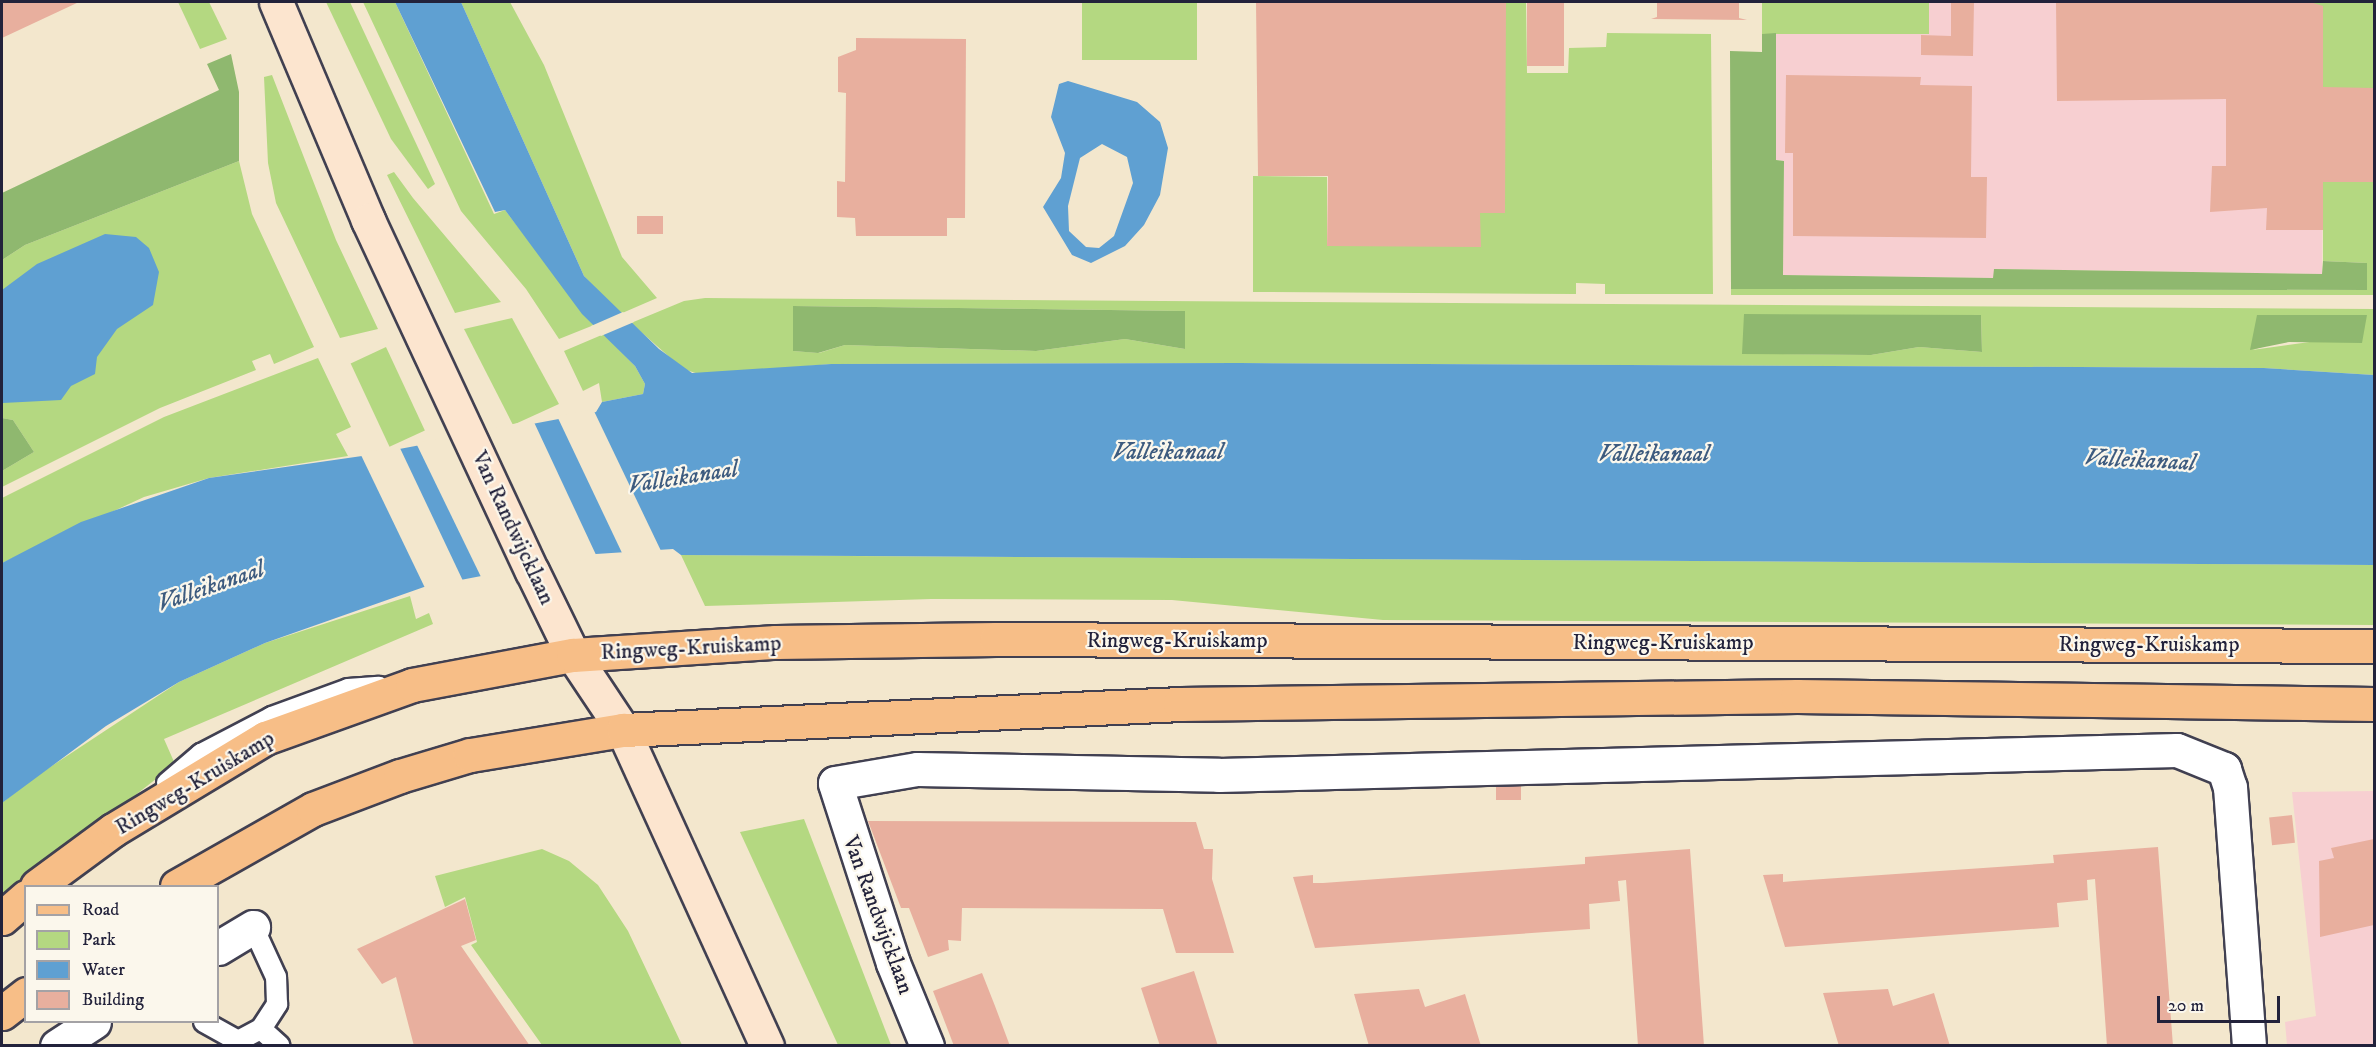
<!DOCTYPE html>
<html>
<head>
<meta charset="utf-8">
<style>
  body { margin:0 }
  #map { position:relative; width:2376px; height:1047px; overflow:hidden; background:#f3e7cd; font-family:"IM FELL DW Pica",serif }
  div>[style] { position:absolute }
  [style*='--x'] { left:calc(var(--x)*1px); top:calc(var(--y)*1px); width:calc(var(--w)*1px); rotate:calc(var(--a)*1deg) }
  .built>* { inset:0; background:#f7cfd1 }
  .green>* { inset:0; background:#b4d881; transform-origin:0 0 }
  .forest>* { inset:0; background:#8fb86f }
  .water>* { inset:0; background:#5fa0d2 }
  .pier>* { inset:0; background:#f3e7cd }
  .building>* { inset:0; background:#e8af9e; transform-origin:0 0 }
  .roads { filter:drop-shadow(2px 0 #414051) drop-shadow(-2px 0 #414051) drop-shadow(0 2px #414051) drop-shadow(0 -2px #414051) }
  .lane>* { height:20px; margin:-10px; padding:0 10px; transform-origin:10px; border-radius:10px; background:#fff }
  .street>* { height:33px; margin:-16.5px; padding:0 16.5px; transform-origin:16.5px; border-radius:16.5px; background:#fff }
  .secondary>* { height:33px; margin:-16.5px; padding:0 16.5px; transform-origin:16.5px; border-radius:16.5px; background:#fce5cf }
  .primary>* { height:33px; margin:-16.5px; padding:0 16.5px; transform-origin:16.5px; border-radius:16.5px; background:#f7be87 }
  span { translate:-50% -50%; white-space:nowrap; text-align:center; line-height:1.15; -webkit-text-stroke:4.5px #fbf7ec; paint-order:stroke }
  .street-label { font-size:22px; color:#22223b }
  .water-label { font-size:24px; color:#3d5b7f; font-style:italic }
  .frame { position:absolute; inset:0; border:3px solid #22223b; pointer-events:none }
  .legend { position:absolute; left:24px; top:885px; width:195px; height:138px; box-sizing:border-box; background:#fbf7ec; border:2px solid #a4a2a5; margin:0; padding:8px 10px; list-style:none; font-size:18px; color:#22223b }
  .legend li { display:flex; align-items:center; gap:12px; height:30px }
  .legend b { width:30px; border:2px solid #a4a2a5 }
  .scale { position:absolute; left:2157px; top:996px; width:123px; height:27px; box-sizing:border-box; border:3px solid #22223b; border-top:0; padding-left:8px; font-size:18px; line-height:21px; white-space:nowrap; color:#22223b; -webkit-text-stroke:4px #fbf7ec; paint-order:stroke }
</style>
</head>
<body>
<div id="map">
  <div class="built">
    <i style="clip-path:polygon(1929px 2px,2310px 2px,2323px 88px,2374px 88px,2374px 182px,2323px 183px,2322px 274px,1994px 269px,1994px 278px,1783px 275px,1784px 161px,1776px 160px,1776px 33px,1928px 34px)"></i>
    <i style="clip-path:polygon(2374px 791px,2374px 1045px,2287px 1045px,2285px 1022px,2316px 1016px,2292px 792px)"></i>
  </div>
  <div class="green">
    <i style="clip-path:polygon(178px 2px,209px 2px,227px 39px,200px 49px)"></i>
    <i style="clip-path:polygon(326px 2px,350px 2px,435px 184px,428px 189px,391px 139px)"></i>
    <i style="clip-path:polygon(363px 2px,395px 2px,494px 214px,505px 210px,594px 325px,559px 339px,526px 289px,461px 211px)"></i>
    <i style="clip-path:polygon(461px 2px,510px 2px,544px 65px,622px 257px,657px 298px,620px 314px,584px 276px)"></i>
    <i style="left:1082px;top:2px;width:115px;height:58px"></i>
    <i style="clip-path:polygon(1505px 2px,1526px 2px,1527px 73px,1568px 73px,1569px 48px,1606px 47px,1607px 33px,1711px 34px,1713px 294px,1605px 294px,1605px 284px,1576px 283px,1576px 294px,1253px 292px,1253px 176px,1327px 177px,1327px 246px,1480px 246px,1480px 213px,1505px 212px)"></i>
    <i style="left:1762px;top:2px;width:167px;height:32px"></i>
    <i style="clip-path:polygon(2310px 2px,2374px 2px,2374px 88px,2323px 88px)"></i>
    <i style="clip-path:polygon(272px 75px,336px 240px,378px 329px,340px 338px,276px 203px,268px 163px,264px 77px)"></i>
    <i style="clip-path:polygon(239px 161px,252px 214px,314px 347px,274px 364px,270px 354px,252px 361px,256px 370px,160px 408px,2px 487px,2px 471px,34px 452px,13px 420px,2px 418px,2px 260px,25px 245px)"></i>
    <i style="clip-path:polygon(394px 172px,413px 198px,501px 302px,455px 313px,387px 175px)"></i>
    <i style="clip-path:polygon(2323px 182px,2374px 182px,2374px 295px,1731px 295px,1731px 289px,2367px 290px,2367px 263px,2323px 261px)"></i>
    <i style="clip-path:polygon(evenodd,705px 298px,2374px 309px,2374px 375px,2264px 368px,1240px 363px,831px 364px,702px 375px,683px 369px,631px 323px,684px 301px,705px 298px,793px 306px,1185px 311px,1185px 349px,1125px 339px,1036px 351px,845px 345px,819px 353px,793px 351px,793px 306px,705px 298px,1744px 315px,1981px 315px,1982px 352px,1919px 347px,1871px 355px,1781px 354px,1744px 315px,705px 298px,2367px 315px,2324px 340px,2252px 350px,2367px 315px)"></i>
    <i style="clip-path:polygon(512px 318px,559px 404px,513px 425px,464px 329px)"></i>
    <i style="clip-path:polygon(604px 334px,635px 366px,645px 384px,643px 394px,602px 402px,599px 383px,583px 391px,564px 351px)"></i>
    <i style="left:386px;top:347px;width:92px;height:39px;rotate:65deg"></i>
    <i style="clip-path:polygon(318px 358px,351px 427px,336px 434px,348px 456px,209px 478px,144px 497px,2px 563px,2px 498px,164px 417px)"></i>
    <i style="clip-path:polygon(681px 555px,2374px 565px,2374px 625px,1383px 620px,1172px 600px,931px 599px,705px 606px)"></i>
    <i style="clip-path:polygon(410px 596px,416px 619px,429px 613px,433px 624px,164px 739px,175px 764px,2px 900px,2px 803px,32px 779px,179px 682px,265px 643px)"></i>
    <i style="clip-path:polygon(804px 819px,891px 1045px,838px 1045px,740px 832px)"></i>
    <i style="clip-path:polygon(542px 849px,569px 861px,598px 885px,628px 931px,682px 1045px,542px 1045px,471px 945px,477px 942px,465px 897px,445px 907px,435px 876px)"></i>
  </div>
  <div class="forest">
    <i style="clip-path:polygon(1776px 33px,1776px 160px,1784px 161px,1783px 275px,1993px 278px,1994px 269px,2322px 274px,2323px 261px,2367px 263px,2367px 290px,1731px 289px,1730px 51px,1762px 52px,1762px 34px)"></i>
    <i style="clip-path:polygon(231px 54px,239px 92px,239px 161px,25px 245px,2px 260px,2px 193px,219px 90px,207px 64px)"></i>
    <i style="clip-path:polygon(793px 306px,1185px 311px,1185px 349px,1125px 339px,1036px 351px,845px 345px,818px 353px,793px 351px)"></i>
    <i style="clip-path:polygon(1744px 314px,1981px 315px,1982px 352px,1919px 347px,1871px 355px,1742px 354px)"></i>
    <i style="clip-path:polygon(2257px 315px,2367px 315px,2362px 343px,2289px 342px,2250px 350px)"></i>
    <i style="clip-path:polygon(2px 418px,13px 420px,34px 452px,2px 471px)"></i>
  </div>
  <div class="water">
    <i style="clip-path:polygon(395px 2px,461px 2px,584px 276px,659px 349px,692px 373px,831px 364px,1240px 363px,2264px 368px,2374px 375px,2374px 565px,863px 556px,681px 555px,673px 549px,596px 554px,424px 587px,265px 643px,179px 682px,106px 726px,2px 803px,2px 563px,81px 522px,209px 478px,362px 456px,596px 412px,602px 402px,643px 394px,645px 384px,635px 366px,582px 314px,505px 210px,495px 212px)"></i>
    <i style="clip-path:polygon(evenodd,1068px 81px,1137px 102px,1160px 122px,1168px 148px,1160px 195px,1144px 225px,1125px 246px,1091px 263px,1072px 255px,1043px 207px,1061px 178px,1065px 153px,1051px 117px,1059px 84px,1068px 81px,1102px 144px,1127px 157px,1133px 183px,1114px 236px,1099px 248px,1086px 247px,1069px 231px,1068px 206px,1080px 158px,1102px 144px)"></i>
    <i style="clip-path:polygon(105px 234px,136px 237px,149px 248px,159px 272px,153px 305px,117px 329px,97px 357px,95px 374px,71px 386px,61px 400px,3px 403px,2px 290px,37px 264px)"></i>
  </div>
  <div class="pier">
    <i style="clip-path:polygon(623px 312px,634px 322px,601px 336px,591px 326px)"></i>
    <i style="clip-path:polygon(593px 409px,662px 553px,623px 555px,557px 416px)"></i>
    <i style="clip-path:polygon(533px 420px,597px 557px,482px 579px,416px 443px)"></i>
    <i style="clip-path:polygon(399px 446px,464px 583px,426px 590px,360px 453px)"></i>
  </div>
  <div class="building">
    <i style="clip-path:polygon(2px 2px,79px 2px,2px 38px)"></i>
    <i style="clip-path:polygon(1256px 2px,1506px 2px,1505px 213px,1480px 213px,1481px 247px,1327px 246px,1328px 176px,1258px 176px)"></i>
    <i style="left:1527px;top:2px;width:37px;height:64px"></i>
    <i style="clip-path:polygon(1657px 2px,1739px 2px,1739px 18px,1747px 20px,1651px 19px,1657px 17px)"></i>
    <i style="clip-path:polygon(1951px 2px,1974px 2px,1973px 56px,1921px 55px,1921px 35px,1951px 36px)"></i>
    <i style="clip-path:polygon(2056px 2px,2310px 2px,2323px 6px,2323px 87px,2374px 88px,2374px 182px,2323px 182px,2323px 230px,2266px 230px,2267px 208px,2210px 212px,2212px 166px,2226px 166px,2226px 99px,2057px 101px)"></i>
    <i style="clip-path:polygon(856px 38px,966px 39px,965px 218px,947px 218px,947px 236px,856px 236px,855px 218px,837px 217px,837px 181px,845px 182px,846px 93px,838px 92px,838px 57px,856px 50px)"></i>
    <i style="clip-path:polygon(1786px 75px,1921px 77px,1920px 85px,1972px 86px,1971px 177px,1987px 177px,1986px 238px,1793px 236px,1793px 153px,1785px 153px)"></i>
    <i style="left:663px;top:216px;width:18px;height:26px;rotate:90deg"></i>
    <i style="left:1496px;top:782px;width:25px;height:18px"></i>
    <i style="left:2292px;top:815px;width:28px;height:23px;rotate:84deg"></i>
    <i style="clip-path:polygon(868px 821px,1196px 822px,1204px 849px,1213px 849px,1212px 879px,1234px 953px,1176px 953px,1163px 909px,962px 908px,961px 941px,948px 940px,949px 950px,928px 957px,909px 908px,901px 908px)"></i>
    <i style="clip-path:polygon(2374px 839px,2374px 925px,2320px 937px,2319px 861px,2334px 858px,2331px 848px)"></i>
    <i style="clip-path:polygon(2158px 847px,2173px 1046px,2107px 1046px,2095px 879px,2087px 880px,2088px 900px,2057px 903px,2059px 927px,1785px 947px,1763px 875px,1783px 874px,1783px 882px,1794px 881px,2054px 863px,2053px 855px)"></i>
    <i style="clip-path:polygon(1690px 849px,1704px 1046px,1638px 1046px,1626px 880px,1618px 881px,1620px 901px,1589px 904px,1590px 929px,1315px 948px,1293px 877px,1313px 875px,1313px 883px,1323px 883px,1585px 864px,1585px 857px)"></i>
    <i style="clip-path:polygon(465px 899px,476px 940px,461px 946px,530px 1046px,414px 1046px,396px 977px,382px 984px,357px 949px)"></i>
    <i style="clip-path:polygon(1194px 971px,1218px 1046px,1160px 1046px,1141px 988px)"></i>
    <i style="clip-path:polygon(982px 973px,995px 1006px,1010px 1046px,954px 1046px,933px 991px)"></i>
    <i style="clip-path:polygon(1419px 989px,1425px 1007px,1465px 994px,1481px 1046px,1369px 1046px,1354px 994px)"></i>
    <i style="clip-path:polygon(1888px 989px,1893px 1006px,1934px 993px,1950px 1046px,1839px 1046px,1823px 993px)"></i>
  </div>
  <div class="roads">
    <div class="lane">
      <i style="--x:167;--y:783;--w:45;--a:-40.5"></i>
      <i style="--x:201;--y:754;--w:80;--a:-27.5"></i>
      <i style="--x:272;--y:717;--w:81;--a:-20.2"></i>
      <i style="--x:348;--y:689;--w:31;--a:-4"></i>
      <i style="--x:204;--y:1022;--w:39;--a:29"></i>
      <i style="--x:238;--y:1041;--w:26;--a:-28"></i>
      <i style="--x:261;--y:1029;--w:30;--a:-57"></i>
      <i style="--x:277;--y:1004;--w:27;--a:-92"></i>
      <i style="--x:276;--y:977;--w:55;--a:-114.7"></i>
      <i style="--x:261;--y:1029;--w:25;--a:42"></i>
    </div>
    <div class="street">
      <i style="--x:218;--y:948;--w:41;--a:-31"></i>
      <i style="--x:57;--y:1046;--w:44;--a:-33"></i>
      <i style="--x:927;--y:1046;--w:90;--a:-112.3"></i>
      <i style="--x:893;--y:963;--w:189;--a:-107.9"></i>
      <i style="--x:835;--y:783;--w:83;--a:-9.7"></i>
      <i style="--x:917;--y:769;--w:302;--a:1.1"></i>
      <i style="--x:1219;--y:775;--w:958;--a:-1.49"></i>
      <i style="--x:2177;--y:750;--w:51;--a:22"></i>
      <i style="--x:2224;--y:769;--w:19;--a:72"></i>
      <i style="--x:2230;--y:787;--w:260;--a:85.8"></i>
    </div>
    <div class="secondary">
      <i style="--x:276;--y:2;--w:237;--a:67.1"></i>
      <i style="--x:368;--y:220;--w:387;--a:65"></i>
      <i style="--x:532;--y:571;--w:93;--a:64"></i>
      <i style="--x:573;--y:655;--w:90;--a:56.3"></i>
      <i style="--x:623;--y:730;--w:347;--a:65.5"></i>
    </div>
    <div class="primary">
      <i style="--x:37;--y:886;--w:94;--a:-36.4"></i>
      <i style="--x:113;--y:830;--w:178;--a:-31.2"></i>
      <i style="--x:265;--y:738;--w:156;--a:-19.8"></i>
      <i style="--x:412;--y:685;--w:164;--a:-10.6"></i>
      <i style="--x:573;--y:655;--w:203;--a:-3.7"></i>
      <i style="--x:776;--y:642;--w:220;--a:-0.8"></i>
      <i style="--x:996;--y:639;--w:1378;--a:0.29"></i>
      <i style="--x:177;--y:886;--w:156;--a:-29.5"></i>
      <i style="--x:313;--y:809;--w:93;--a:-20.8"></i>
      <i style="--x:400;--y:776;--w:73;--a:-16.7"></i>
      <i style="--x:470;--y:755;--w:155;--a:-9.3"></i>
      <i style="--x:623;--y:730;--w:558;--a:-2.67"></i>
      <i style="--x:1180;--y:704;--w:617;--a:-0.74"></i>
      <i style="--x:1797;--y:696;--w:577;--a:0.79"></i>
      <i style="--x:2;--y:918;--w:32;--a:-41"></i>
      <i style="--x:2;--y:1013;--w:31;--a:-38"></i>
    </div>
  </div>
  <div class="street-label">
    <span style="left:513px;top:528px;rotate:65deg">Van Randwijcklaan</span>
    <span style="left:1177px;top:641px">Ringweg-Kruiskamp</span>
    <span style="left:1663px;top:643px">Ringweg-Kruiskamp</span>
    <span style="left:2149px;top:645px">Ringweg-Kruiskamp</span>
    <span style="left:691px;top:648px;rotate:-3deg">Ringweg-Kruiskamp</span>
    <span style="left:195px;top:783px;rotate:-31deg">Ringweg-Kruiskamp</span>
    <span style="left:878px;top:915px;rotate:70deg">Van Randwijcklaan</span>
  </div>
  <div class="water-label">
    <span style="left:1168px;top:453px">Valleikanaal</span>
    <span style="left:1654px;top:455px">Valleikanaal</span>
    <span style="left:2140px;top:461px;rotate:3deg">Valleikanaal</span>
    <span style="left:683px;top:478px;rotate:-9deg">Valleikanaal</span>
    <span style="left:211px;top:587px;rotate:-19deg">Valleikanaal</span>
  </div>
  <div class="frame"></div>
  <ul class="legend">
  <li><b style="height:8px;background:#f7be87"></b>Road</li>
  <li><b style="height:16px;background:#b4d881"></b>Park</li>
  <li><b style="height:16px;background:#5fa0d2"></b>Water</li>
  <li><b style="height:16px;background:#e8af9e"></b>Building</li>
  </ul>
  <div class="scale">20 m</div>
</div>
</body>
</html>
